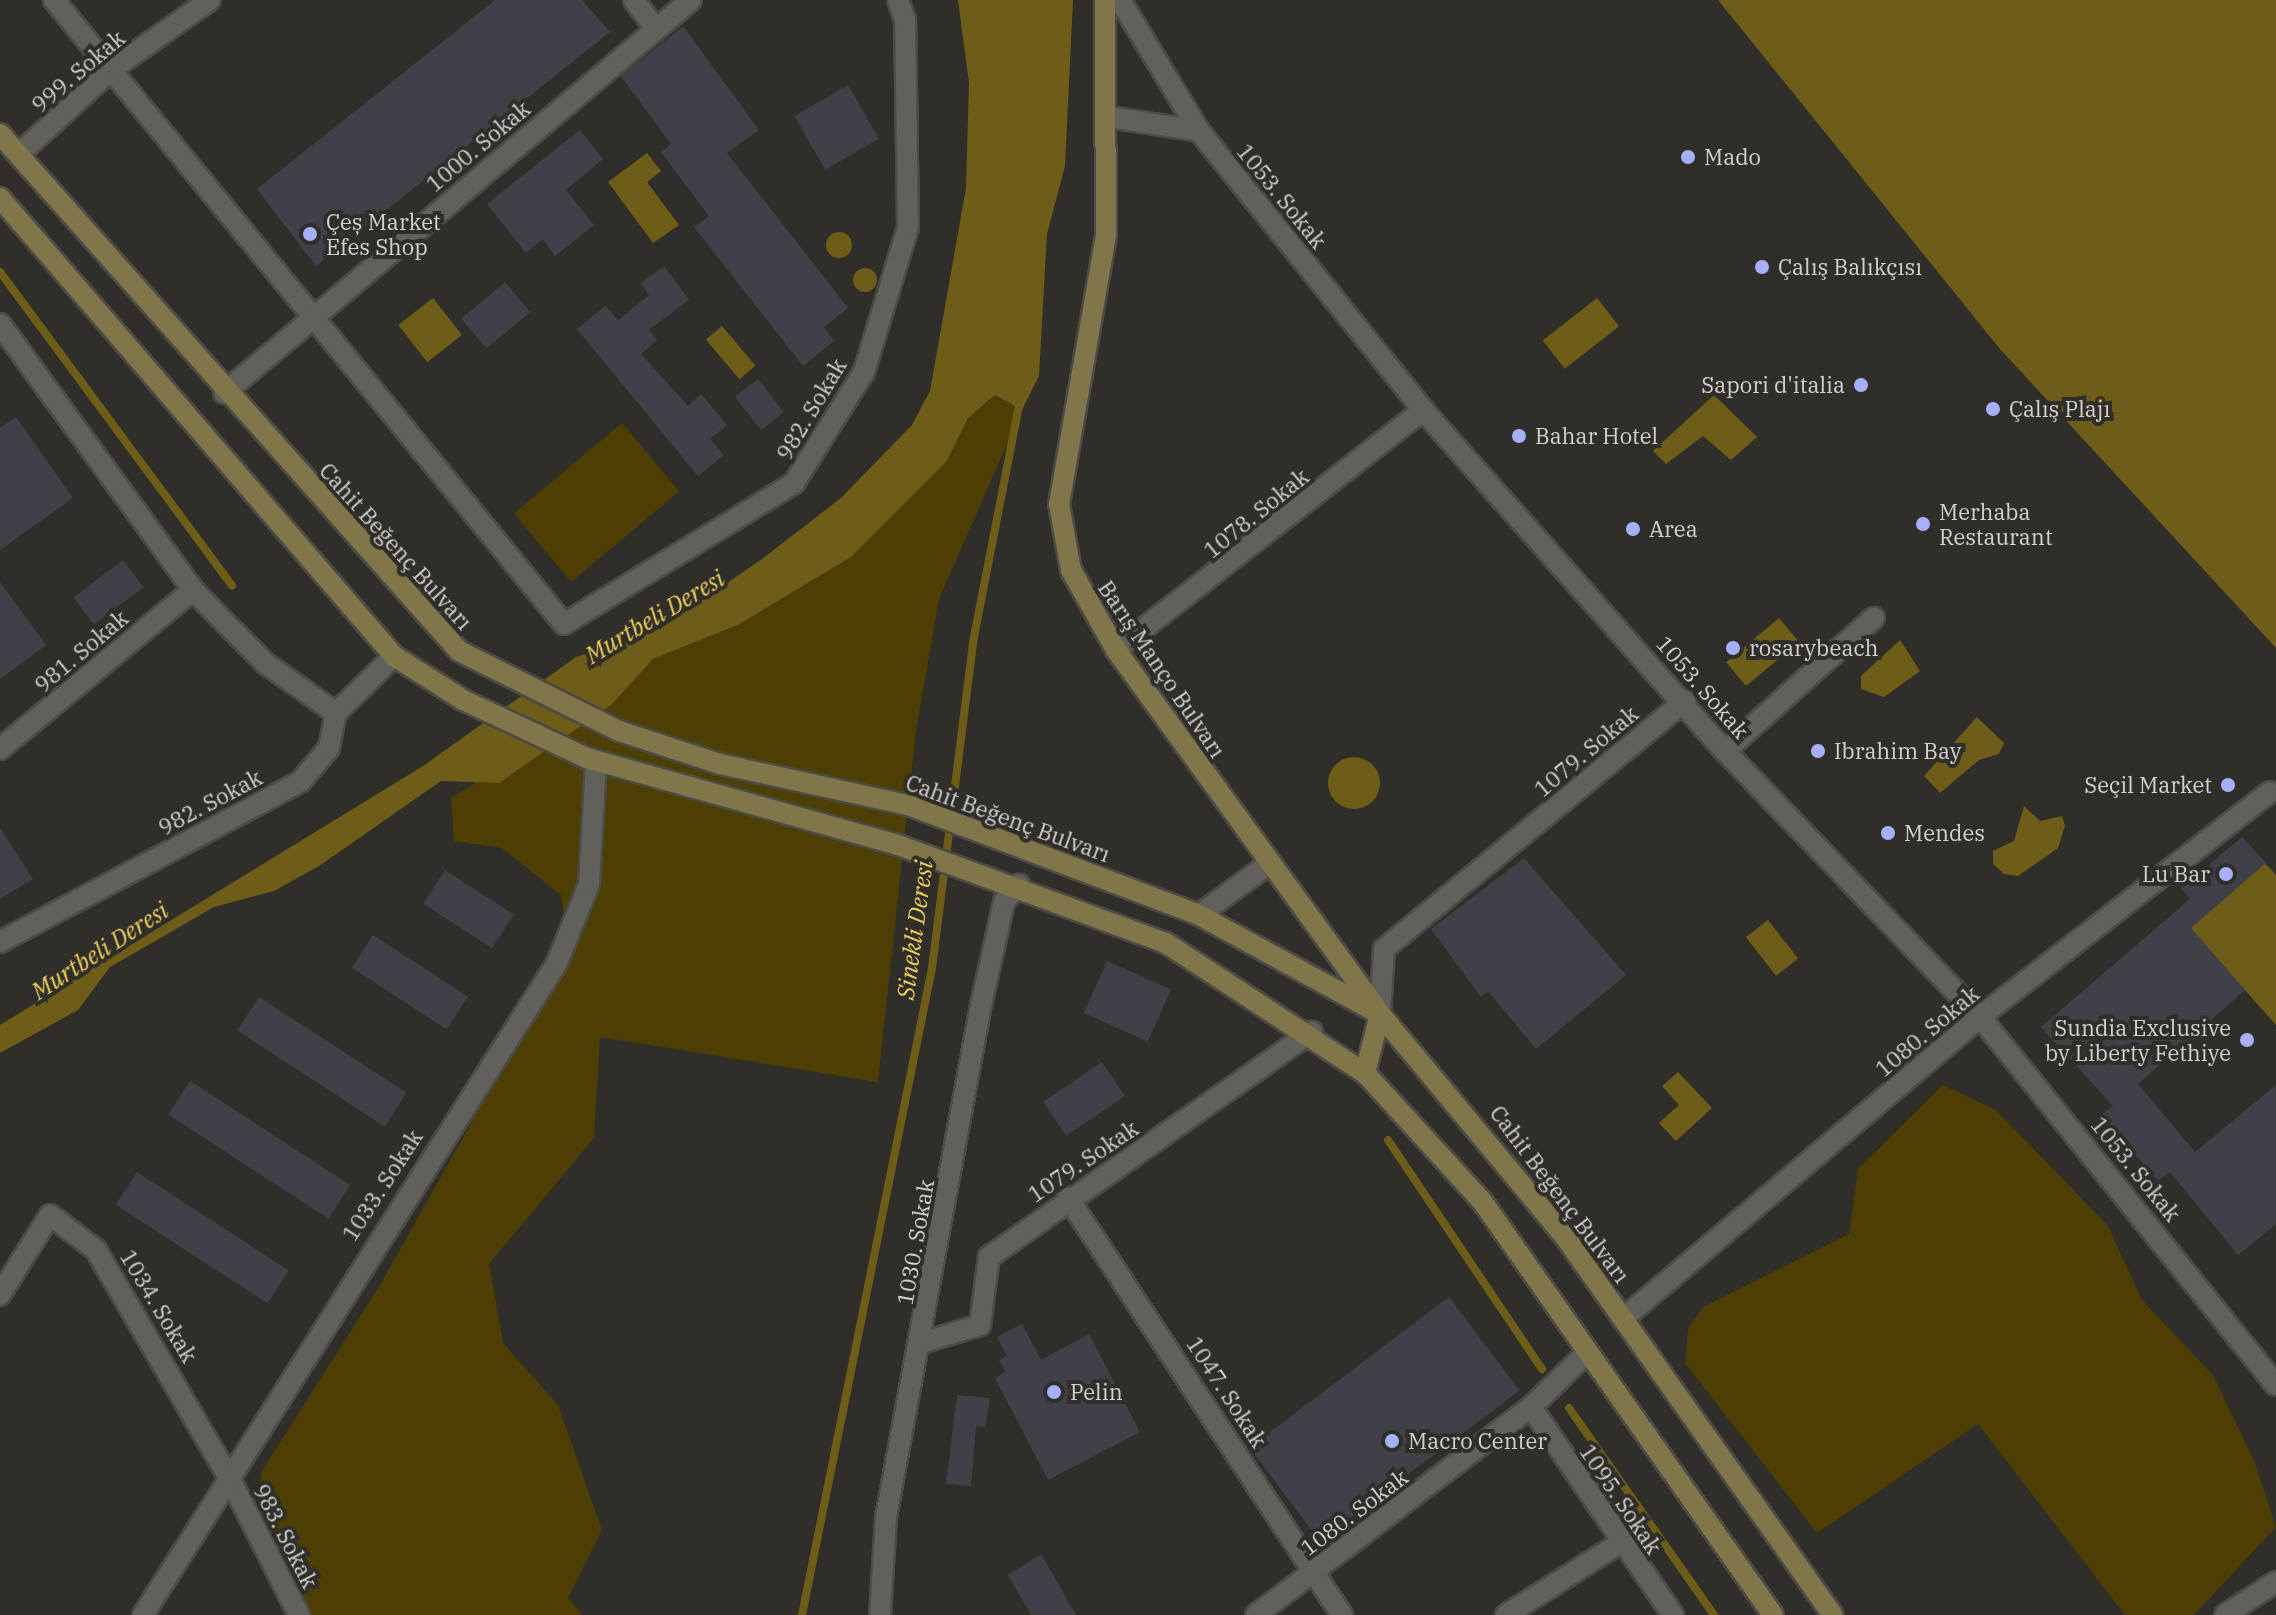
<!DOCTYPE html>
<html>
<head>
<meta charset="utf-8">
<style>
  body { margin:0 }
  #map { position:relative; width:2276px; height:1615px; overflow:hidden; background:#302e28; font-family:"IBM Plex Serif",serif }
  div>[style] { position:absolute }
  [style*='--x'] { left:calc(var(--x)*1px); top:calc(var(--y)*1px); width:calc(var(--w)*1px); rotate:calc(var(--a)*1deg) }
  .green>* { inset:0; background:#4d3f04; transform-origin:0 0 }
  .water>* { inset:0; background:#6e5d18; transform-origin:0 0 }
  .round { border-radius:50% }
  .stream>* { height:8px; margin:-4px; padding:0 4px; transform-origin:4px; border-radius:4px; background:#6e5d18 }
  .building>* { inset:0; background:#404148; transform-origin:0 0 }
  .roads { filter:drop-shadow(2px 0 #4c4b46) drop-shadow(-2px 0 #4c4b46) drop-shadow(0 2px #4c4b46) drop-shadow(0 -2px #4c4b46) }
  .street>* { height:20px; margin:-10px; padding:0 10px; transform-origin:10px; border-radius:10px; background:#62605a }
  .secondary>* { height:20px; margin:-10px; padding:0 10px; transform-origin:10px; border-radius:10px; background:#80764a }
  .dots>* { width:22px; height:22px; translate:-50% -50%; box-sizing:border-box; border:4px solid #302e28; border-radius:50% }
  span { translate:-50% -50%; white-space:nowrap; text-align:center; line-height:1.15; -webkit-text-stroke:8px #302e28; paint-order:stroke }
  .street-label { font-size:22px; color:#d3d2ce }
  .poi-label { font-size:22px; color:#d3d2ce }
  .left { translate:0 -50%; text-align:left }
  .right { translate:-100% -50%; text-align:right }
  .water-label { font-size:24px; color:#f0d05a; font-style:italic }
</style>
</head>
<body>
<div id="map">
  <div class="green">
    <i style="clip-path:polygon(995px 395px,1022px 410px,939px 599px,916px 731px,878px 1082px,600px 1037px,594px 1138px,489px 1264px,503px 1343px,558px 1405px,602px 1530px,568px 1598px,582px 1615px,310px 1615px,257px 1496px,262px 1471px,380px 1285px,569px 949px,561px 895px,502px 848px,454px 841px,451px 798px,615px 695px,653px 659px,738px 625px,851px 557px,947px 461px,968px 418px)"></i>
    <i style="left:622px;top:423px;width:89px;height:141px;rotate:50deg"></i>
    <i style="clip-path:polygon(1943px 1085px,1996px 1110px,2108px 1226px,2142px 1300px,2213px 1375px,2255px 1463px,2276px 1527px,2194px 1615px,2125px 1615px,1978px 1424px,1817px 1533px,1685px 1363px,1688px 1329px,1703px 1307px,1849px 1234px,1858px 1169px)"></i>
  </div>
  <div class="water">
    <i style="clip-path:polygon(958px 0,1073px 0,1065px 166px,1047px 234px,1039px 376px,1022px 410px,995px 395px,968px 418px,947px 461px,851px 557px,738px 625px,653px 659px,612px 704px,499px 783px,441px 781px,319px 866px,274px 891px,214px 907px,110px 967px,78px 1010px,0 1053px,0 1025px,423px 766px,576px 657px,660px 629px,762px 559px,841px 498px,912px 425px,930px 391px,966px 188px,969px 83px)"></i>
    <i style="clip-path:polygon(1718px 0,2276px 0,2276px 648px,2000px 349px)"></i>
    <i style="clip-path:polygon(647px 153px,661px 171px,647px 182px,679px 225px,653px 243px,608px 182px)"></i>
    <i class="round" style="left:826px;top:232px;width:26px;height:26px"></i>
    <i class="round" style="left:853px;top:268px;width:24px;height:24px"></i>
    <i style="left:433px;top:298px;width:47px;height:44px;rotate:52deg"></i>
    <i style="left:1597px;top:298px;width:36px;height:69px;rotate:52deg"></i>
    <i style="left:722px;top:326px;width:52px;height:21px;rotate:50deg"></i>
    <i style="clip-path:polygon(1714px 395px,1757px 437px,1731px 460px,1703px 436px,1666px 464px,1653px 451px)"></i>
    <i style="left:1779px;top:618px;width:31px;height:69px;rotate:50deg"></i>
    <i style="clip-path:polygon(1900px 640px,1920px 671px,1884px 697px,1861px 689px,1861px 676px)"></i>
    <i style="clip-path:polygon(1977px 717px,2004px 743px,1999px 754px,1979px 760px,1940px 793px,1924px 776px)"></i>
    <i class="round" style="left:1328px;top:757px;width:52px;height:52px"></i>
    <i style="clip-path:polygon(2024px 806px,2040px 821px,2062px 816px,2065px 826px,2058px 848px,2018px 876px,2004px 874px,1993px 864px,1993px 851px,2014px 841px)"></i>
    <i style="clip-path:polygon(2265px 863px,2276px 875px,2276px 1025px,2190px 928px)"></i>
    <i style="left:1768px;top:920px;width:49px;height:28px;rotate:52deg"></i>
    <i style="clip-path:polygon(1678px 1072px,1712px 1108px,1676px 1141px,1659px 1123px,1679px 1105px,1662px 1086px)"></i>
  </div>
  <div class="stream">
    <i style="--x:0;--y:272;--w:390;--a:53.5"></i>
    <i style="--x:1388;--y:1140;--w:276;--a:56.1"></i>
    <i style="--x:1569;--y:1408;--w:253;--a:55"></i>
    <i style="--x:802;--y:1615;--w:660;--a:-78.64"></i>
    <i style="--x:932;--y:968;--w:334;--a:-82.8"></i>
    <i style="--x:974;--y:637;--w:240;--a:-79"></i>
  </div>
  <div class="building">
    <i style="clip-path:polygon(495px 0,582px 0,610px 32px,316px 266px,257px 189px)"></i>
    <i style="clip-path:polygon(683px 26px,759px 130px,727px 153px,848px 308px,824px 327px,834px 341px,803px 366px,694px 227px,709px 216px,661px 152px,671px 144px,621px 76px)"></i>
    <i style="left:848px;top:85px;width:62px;height:62px;rotate:60deg"></i>
    <i style="clip-path:polygon(580px 130px,603px 159px,566px 190px,594px 225px,555px 256px,543px 239px,526px 253px,487px 204px)"></i>
    <i style="clip-path:polygon(664px 266px,689px 300px,649px 330px,657px 340px,641px 354px,688px 406px,701px 394px,727px 425px,710px 439px,724px 455px,698px 476px,577px 329px,605px 306px,618px 320px,649px 295px,641px 283px)"></i>
    <i style="left:505px;top:282px;width:39px;height:57px;rotate:50deg"></i>
    <i style="left:758px;top:379px;width:42px;height:29px;rotate:52deg"></i>
    <i style="clip-path:polygon(16px 417px,73px 498px,0 550px,0 428px)"></i>
    <i style="left:123px;top:560px;width:34px;height:62px;rotate:53deg"></i>
    <i style="clip-path:polygon(0 582px,46px 645px,0 679px)"></i>
    <i style="clip-path:polygon(0 828px,33px 879px,0 899px)"></i>
    <i style="clip-path:polygon(2242px 837px,2266px 863px,2191px 928px,2245px 990px,2138px 1084px,2195px 1152px,2276px 1085px,2276px 1224px,2238px 1255px,2170px 1172px,2158px 1181px,2101px 1115px,2113px 1106px,2041px 1027px,2190px 899px,2181px 888px)"></i>
    <i style="clip-path:polygon(1524px 858px,1626px 975px,1536px 1049px,1488px 991px,1481px 997px,1431px 929px)"></i>
    <i style="left:445px;top:870px;width:82px;height:40px;rotate:33deg"></i>
    <i style="left:373px;top:935px;width:113px;height:39px;rotate:33deg"></i>
    <i style="left:1107px;top:961px;width:70px;height:57px;rotate:24deg"></i>
    <i style="left:259px;top:997px;width:176px;height:40px;rotate:33deg"></i>
    <i style="left:1102px;top:1062px;width:41px;height:71px;rotate:56deg"></i>
    <i style="left:190px;top:1081px;width:191px;height:40px;rotate:33deg"></i>
    <i style="left:137px;top:1172px;width:181px;height:39px;rotate:33deg"></i>
    <i style="left:1449px;top:1297px;width:117px;height:250px;rotate:53deg"></i>
    <i style="clip-path:polygon(1022px 1324px,1041px 1360px,1089px 1334px,1140px 1432px,1048px 1480px,995px 1378px,1006px 1372px,999px 1360px,1007px 1356px,997px 1337px)"></i>
    <i style="clip-path:polygon(957px 1395px,990px 1398px,985px 1427px,976px 1426px,971px 1486px,946px 1484px)"></i>
    <i style="clip-path:polygon(1041px 1554px,1076px 1615px,1031px 1615px,1008px 1575px)"></i>
  </div>
  <div class="roads">
    <div class="street">
      <i style="--x:54;--y:0;--w:806;--a:50.74"></i>
      <i style="--x:564;--y:624;--w:270;--a:-31.5"></i>
      <i style="--x:794;--y:483;--w:131;--a:-57.8"></i>
      <i style="--x:864;--y:372;--w:152;--a:-73.1"></i>
      <i style="--x:908;--y:227;--w:207;--a:-90.8"></i>
      <i style="--x:905;--y:20;--w:21;--a:-109"></i>
      <i style="--x:634;--y:0;--w:36;--a:53"></i>
      <i style="--x:1120;--y:0;--w:153;--a:58.9"></i>
      <i style="--x:1199;--y:131;--w:358;--a:51.2"></i>
      <i style="--x:1423;--y:410;--w:456;--a:48.5"></i>
      <i style="--x:1725;--y:751;--w:368;--a:46.2"></i>
      <i style="--x:1980;--y:1017;--w:472;--a:51.2"></i>
      <i style="--x:1108;--y:117;--w:92;--a:8.7"></i>
      <i style="--x:19;--y:154;--w:125;--a:-42.4"></i>
      <i style="--x:111;--y:70;--w:121;--a:-35.3"></i>
      <i style="--x:0;--y:324;--w:329;--a:54"></i>
      <i style="--x:193;--y:590;--w:103;--a:45.4"></i>
      <i style="--x:265;--y:663;--w:87;--a:35.2"></i>
      <i style="--x:224;--y:393;--w:610;--a:-40.08"></i>
      <i style="--x:1116;--y:650;--w:390;--a:-38"></i>
      <i style="--x:0;--y:749;--w:250;--a:-39.5"></i>
      <i style="--x:1725;--y:751;--w:200;--a:-41.8"></i>
      <i style="--x:1199;--y:915;--w:88;--a:-36.2"></i>
      <i style="--x:0;--y:942;--w:341;--a:-28.1"></i>
      <i style="--x:301;--y:781;--w:43;--a:-49.7"></i>
      <i style="--x:329;--y:748;--w:36;--a:-79"></i>
      <i style="--x:336;--y:713;--w:81;--a:-44.5"></i>
      <i style="--x:1380;--y:1014;--w:65;--a:-86.5"></i>
      <i style="--x:1384;--y:949;--w:390;--a:-39.5"></i>
      <i style="--x:1068;--y:1198;--w:499;--a:56.7"></i>
      <i style="--x:0;--y:1295;--w:94;--a:-58"></i>
      <i style="--x:50;--y:1215;--w:58;--a:37.3"></i>
      <i style="--x:96;--y:1250;--w:265;--a:59.7"></i>
      <i style="--x:230;--y:1479;--w:153;--a:63.1"></i>
      <i style="--x:1624;--y:1318;--w:466;--a:-40.2"></i>
      <i style="--x:1980;--y:1017;--w:367;--a:-37.8"></i>
      <i style="--x:921;--y:1343;--w:62;--a:-17"></i>
      <i style="--x:980;--y:1325;--w:69;--a:-82.5"></i>
      <i style="--x:989;--y:1257;--w:394;--a:-34.9"></i>
      <i style="--x:1531;--y:1407;--w:252;--a:55.7"></i>
      <i style="--x:143;--y:1615;--w:772;--a:-57.59"></i>
      <i style="--x:557;--y:963;--w:85;--a:-67.9"></i>
      <i style="--x:589;--y:884;--w:123;--a:-86.7"></i>
      <i style="--x:880;--y:1615;--w:98;--a:-86.5"></i>
      <i style="--x:886;--y:1517;--w:521;--a:-79.49"></i>
      <i style="--x:981;--y:1005;--w:106;--a:-77.4"></i>
      <i style="--x:1004;--y:902;--w:23;--a:-50"></i>
      <i style="--x:1256;--y:1615;--w:345;--a:-37.1"></i>
      <i style="--x:1531;--y:1407;--w:79;--a:-44"></i>
      <i style="--x:1506;--y:1615;--w:135;--a:-32.3"></i>
      <i style="--x:2225;--y:1615;--w:61;--a:-32.9"></i>
    </div>
    <div class="secondary">
      <i style="--x:1105;--y:0;--w:235;--a:89.8"></i>
      <i style="--x:1106;--y:235;--w:273;--a:99.9"></i>
      <i style="--x:1059;--y:504;--w:67;--a:79.7"></i>
      <i style="--x:1071;--y:570;--w:92;--a:60.6"></i>
      <i style="--x:1116;--y:650;--w:442;--a:54"></i>
      <i style="--x:0;--y:134;--w:691;--a:48.4"></i>
      <i style="--x:459;--y:651;--w:179;--a:26.6"></i>
      <i style="--x:619;--y:731;--w:106;--a:18.1"></i>
      <i style="--x:720;--y:764;--w:192;--a:12.3"></i>
      <i style="--x:908;--y:805;--w:311;--a:20.7"></i>
      <i style="--x:1199;--y:915;--w:206;--a:28.7"></i>
      <i style="--x:1380;--y:1014;--w:290;--a:50.3"></i>
      <i style="--x:1565;--y:1237;--w:463;--a:54.7"></i>
      <i style="--x:0;--y:198;--w:604;--a:49.3"></i>
      <i style="--x:394;--y:656;--w:82;--a:32.5"></i>
      <i style="--x:463;--y:700;--w:137;--a:25.1"></i>
      <i style="--x:587;--y:758;--w:323;--a:15.6"></i>
      <i style="--x:898;--y:845;--w:285;--a:20.1"></i>
      <i style="--x:1166;--y:943;--w:238;--a:33.2"></i>
      <i style="--x:1365;--y:1073;--w:173;--a:47.6"></i>
      <i style="--x:1482;--y:1201;--w:506;--a:54.9"></i>
      <i style="--x:1365;--y:1073;--w:61;--a:-75.7"></i>
    </div>
  </div>
  <div class="dots">
    <i style="left:1688px;top:157px;background:#a7b0fc"></i>
    <i style="left:310px;top:234px;background:#a7b0fc"></i>
    <i style="left:1762px;top:267px;background:#a7b0fc"></i>
    <i style="left:1861px;top:385px;background:#a7b0fc"></i>
    <i style="left:1993px;top:409px;background:#a7b0fc"></i>
    <i style="left:1519px;top:436px;background:#a7b0fc"></i>
    <i style="left:1923px;top:524px;background:#a7b0fc"></i>
    <i style="left:1633px;top:529px;background:#a7b0fc"></i>
    <i style="left:1733px;top:648px;background:#a7b0fc"></i>
    <i style="left:1818px;top:751px;background:#a7b0fc"></i>
    <i style="left:2228px;top:785px;background:#a7b0fc"></i>
    <i style="left:1888px;top:833px;background:#a7b0fc"></i>
    <i style="left:2226px;top:874px;background:#a7b0fc"></i>
    <i style="left:2247px;top:1040px;background:#a7b0fc"></i>
    <i style="left:1054px;top:1392px;background:#a7b0fc"></i>
    <i style="left:1392px;top:1441px;background:#a7b0fc"></i>
  </div>
  <div class="street-label">
    <span style="left:78px;top:71px;rotate:-40deg">999. Sokak</span>
    <span style="left:478px;top:146px;rotate:-40deg">1000. Sokak</span>
    <span style="left:1282px;top:196px;rotate:51deg">1053. Sokak</span>
    <span style="left:811px;top:409px;rotate:-59deg">982. Sokak</span>
    <span style="left:1256px;top:513px;rotate:-39deg">1078. Sokak</span>
    <span style="left:396px;top:546px;rotate:48deg">Cahit Beğenç Bulvarı</span>
    <span style="left:81px;top:651px;rotate:-40deg">981. Sokak</span>
    <span style="left:1162px;top:669px;rotate:56deg">Barış Manço Bulvarı</span>
    <span style="left:1703px;top:687px;rotate:49deg">1053. Sokak</span>
    <span style="left:1586px;top:751px;rotate:-40deg">1079. Sokak</span>
    <span style="left:210px;top:802px;rotate:-28deg">982. Sokak</span>
    <span style="left:1008px;top:818px;rotate:20deg">Cahit Beğenç Bulvarı</span>
    <span style="left:1927px;top:1031px;rotate:-40deg">1080. Sokak</span>
    <span style="left:1083px;top:1161px;rotate:-34deg">1079. Sokak</span>
    <span style="left:2136px;top:1169px;rotate:51deg">1053. Sokak</span>
    <span style="left:382px;top:1185px;rotate:-57deg">1033. Sokak</span>
    <span style="left:1560px;top:1194px;rotate:53deg">Cahit Beğenç Bulvarı</span>
    <span style="left:915px;top:1242px;rotate:-80deg">1030. Sokak</span>
    <span style="left:159px;top:1306px;rotate:59deg">1034. Sokak</span>
    <span style="left:1227px;top:1392px;rotate:57deg">1047. Sokak</span>
    <span style="left:1621px;top:1499px;rotate:56deg">1095. Sokak</span>
    <span style="left:1354px;top:1512px;rotate:-37deg">1080. Sokak</span>
    <span style="left:286px;top:1536px;rotate:63deg">983. Sokak</span>
  </div>
  <div class="poi-label">
    <span class="left" style="left:1704px;top:157px">Mado</span>
    <span class="left" style="left:326px;top:234px">Çeș Market<br>Efes Shop</span>
    <span class="left" style="left:1778px;top:267px">Çalış Balıkçısı</span>
    <span class="right" style="left:1845px;top:385px">Sapori d'italia</span>
    <span class="left" style="left:2009px;top:409px">Çalış Plajı</span>
    <span class="left" style="left:1535px;top:436px">Bahar Hotel</span>
    <span class="left" style="left:1939px;top:524px">Merhaba<br>Restaurant</span>
    <span class="left" style="left:1649px;top:529px">Area</span>
    <span class="left" style="left:1749px;top:648px">rosarybeach</span>
    <span class="left" style="left:1834px;top:751px">Ibrahim Bay</span>
    <span class="right" style="left:2212px;top:785px">Seçil Market</span>
    <span class="left" style="left:1904px;top:833px">Mendes</span>
    <span class="right" style="left:2210px;top:874px">Lu Bar</span>
    <span class="right" style="left:2231px;top:1040px">Sundia Exclusive<br>by Liberty Fethiye</span>
    <span class="left" style="left:1070px;top:1392px">Pelin</span>
    <span class="left" style="left:1408px;top:1441px">Macro Center</span>
  </div>
  <div class="water-label">
    <span style="left:655px;top:617px;rotate:-31deg">Murtbeli Deresi</span>
    <span style="left:915px;top:930px;rotate:-82deg">Sinekli Deresi</span>
    <span style="left:100px;top:951px;rotate:-33deg">Murtbeli Deresi</span>
  </div>
</div>
</body>
</html>
